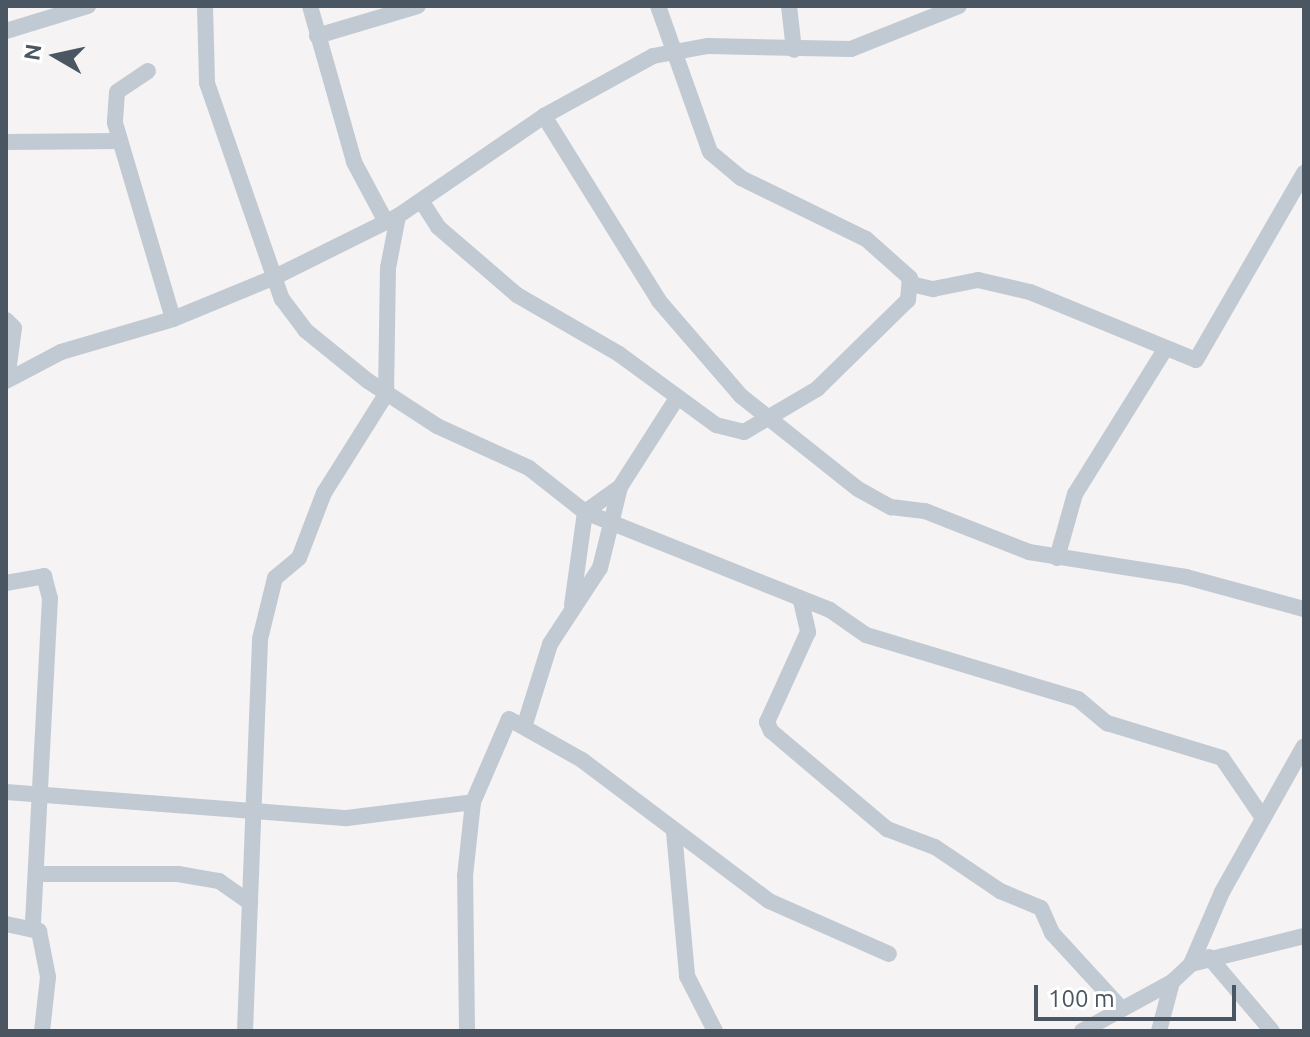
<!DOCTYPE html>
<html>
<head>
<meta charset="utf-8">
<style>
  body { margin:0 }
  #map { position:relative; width:1310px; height:1037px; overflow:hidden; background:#f5f3f3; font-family:Ubuntu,sans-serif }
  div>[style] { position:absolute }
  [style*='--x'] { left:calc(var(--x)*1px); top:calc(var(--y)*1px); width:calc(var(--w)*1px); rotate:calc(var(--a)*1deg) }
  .street>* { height:16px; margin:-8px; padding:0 8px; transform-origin:8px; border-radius:8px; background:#c1cad2 }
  span { translate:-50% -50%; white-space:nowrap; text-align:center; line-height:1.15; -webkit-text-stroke:6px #fff; paint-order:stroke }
  .frame { position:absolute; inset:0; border:8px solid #4a5661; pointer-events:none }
  .north { position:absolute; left:16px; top:16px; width:80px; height:80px; -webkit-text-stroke:6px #fff; paint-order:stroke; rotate:279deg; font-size:22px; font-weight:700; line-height:32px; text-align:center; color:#4a5661 }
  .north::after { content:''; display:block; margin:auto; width:28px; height:36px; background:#4a5661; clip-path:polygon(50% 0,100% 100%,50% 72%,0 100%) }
  .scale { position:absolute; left:1034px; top:985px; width:202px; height:36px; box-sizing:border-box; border:4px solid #4a5661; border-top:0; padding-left:10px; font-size:24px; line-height:28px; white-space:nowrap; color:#4a5661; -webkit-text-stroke:6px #fff; paint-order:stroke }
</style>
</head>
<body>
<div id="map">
  <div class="street">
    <i style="--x:205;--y:6;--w:77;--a:88.5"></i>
    <i style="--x:207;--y:83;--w:229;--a:70.9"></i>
    <i style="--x:282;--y:299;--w:39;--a:53"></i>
    <i style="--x:305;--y:330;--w:81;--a:39"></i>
    <i style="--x:368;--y:381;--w:82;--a:33.1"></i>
    <i style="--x:437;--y:426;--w:101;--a:24.5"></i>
    <i style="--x:529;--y:468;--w:71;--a:38.2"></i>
    <i style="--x:585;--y:512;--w:264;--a:21.8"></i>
    <i style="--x:830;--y:610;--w:44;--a:34.8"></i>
    <i style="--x:866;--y:635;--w:221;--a:16.8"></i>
    <i style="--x:1078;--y:699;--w:38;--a:40"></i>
    <i style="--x:1107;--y:723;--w:120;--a:16.9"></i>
    <i style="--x:1222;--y:758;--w:73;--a:55.7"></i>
    <i style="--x:310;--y:6;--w:162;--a:74.2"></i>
    <i style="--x:354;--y:162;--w:68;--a:61.9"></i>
    <i style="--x:789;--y:6;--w:44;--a:83.5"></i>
    <i style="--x:6;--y:31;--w:86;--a:-17"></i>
    <i style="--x:317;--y:36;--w:105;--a:-16.5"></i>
    <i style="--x:148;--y:71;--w:37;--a:146"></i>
    <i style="--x:117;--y:92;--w:31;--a:94"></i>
    <i style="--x:115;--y:123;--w:204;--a:73.5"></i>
    <i style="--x:544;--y:116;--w:218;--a:58.1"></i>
    <i style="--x:659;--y:301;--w:125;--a:49.2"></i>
    <i style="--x:741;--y:396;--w:149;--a:38.5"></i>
    <i style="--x:858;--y:489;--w:38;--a:29"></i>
    <i style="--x:891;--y:507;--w:34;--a:7"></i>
    <i style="--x:925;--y:511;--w:112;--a:21.5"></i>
    <i style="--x:1029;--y:552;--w:159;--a:9"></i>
    <i style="--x:1186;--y:577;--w:122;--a:15.2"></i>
    <i style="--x:6;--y:142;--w:114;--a:-0.5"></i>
    <i style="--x:422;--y:202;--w:30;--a:57"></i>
    <i style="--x:438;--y:227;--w:104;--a:40.7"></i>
    <i style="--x:517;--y:295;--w:118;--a:30"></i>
    <i style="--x:619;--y:354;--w:120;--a:36.2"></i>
    <i style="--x:716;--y:425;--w:29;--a:14"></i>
    <i style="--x:744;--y:432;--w:85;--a:-30.5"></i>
    <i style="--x:817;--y:389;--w:127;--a:-44.4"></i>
    <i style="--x:908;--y:300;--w:22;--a:-85"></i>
    <i style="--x:910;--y:278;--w:59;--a:-138.4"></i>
    <i style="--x:866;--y:239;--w:139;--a:-154"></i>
    <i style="--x:741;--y:178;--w:40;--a:-140"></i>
    <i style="--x:710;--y:152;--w:155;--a:-109.6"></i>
    <i style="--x:911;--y:284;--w:23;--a:13"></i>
    <i style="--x:933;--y:289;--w:46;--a:-11.3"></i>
    <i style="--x:978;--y:280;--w:53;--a:13"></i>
    <i style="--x:1030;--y:292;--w:179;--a:22.3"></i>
    <i style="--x:1196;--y:360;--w:216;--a:-60"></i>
    <i style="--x:6;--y:320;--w:11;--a:45"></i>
    <i style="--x:14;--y:328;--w:52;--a:97.7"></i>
    <i style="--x:6;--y:381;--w:62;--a:-27.8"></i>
    <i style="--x:61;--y:352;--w:117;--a:-16.4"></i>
    <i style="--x:173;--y:319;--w:110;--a:-22.4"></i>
    <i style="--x:275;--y:277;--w:137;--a:-26.4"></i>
    <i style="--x:398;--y:216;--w:177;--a:-34.4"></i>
    <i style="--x:544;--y:116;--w:124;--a:-28.8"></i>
    <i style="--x:653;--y:56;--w:56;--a:-10.3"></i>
    <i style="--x:708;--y:46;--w:143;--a:1.2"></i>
    <i style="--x:851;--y:49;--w:116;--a:-21.7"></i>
    <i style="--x:1057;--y:558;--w:66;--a:-74.3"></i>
    <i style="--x:1075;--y:494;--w:168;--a:-58.1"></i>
    <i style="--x:6;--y:583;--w:39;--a:-10"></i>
    <i style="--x:44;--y:576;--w:23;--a:75"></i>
    <i style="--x:50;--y:598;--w:328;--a:93"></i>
    <i style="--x:801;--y:601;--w:32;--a:77"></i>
    <i style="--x:808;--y:632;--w:99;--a:114.5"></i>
    <i style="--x:767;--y:722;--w:10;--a:66"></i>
    <i style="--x:771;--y:731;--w:152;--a:40.2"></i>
    <i style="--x:887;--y:829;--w:51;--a:20.6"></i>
    <i style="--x:935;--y:847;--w:78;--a:34.1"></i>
    <i style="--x:1000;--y:891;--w:44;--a:22.5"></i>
    <i style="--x:1041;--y:908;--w:27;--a:66"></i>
    <i style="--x:1052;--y:933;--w:102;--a:47.4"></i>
    <i style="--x:572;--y:605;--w:94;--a:-82"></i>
    <i style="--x:585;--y:512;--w:43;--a:-35.5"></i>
    <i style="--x:525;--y:724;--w:84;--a:-72.6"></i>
    <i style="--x:550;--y:644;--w:91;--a:-56.7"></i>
    <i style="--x:600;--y:568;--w:83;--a:-76.1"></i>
    <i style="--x:620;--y:487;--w:106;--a:-57.4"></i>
    <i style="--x:6;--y:792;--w:342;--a:4.4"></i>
    <i style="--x:347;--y:818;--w:127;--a:-7.2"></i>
    <i style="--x:674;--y:832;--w:145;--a:84.8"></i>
    <i style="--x:687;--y:976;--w:62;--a:63"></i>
    <i style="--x:39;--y:874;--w:139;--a:0"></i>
    <i style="--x:178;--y:874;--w:42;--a:9.7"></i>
    <i style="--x:219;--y:881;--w:38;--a:35"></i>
    <i style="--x:6;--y:924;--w:34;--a:12"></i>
    <i style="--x:39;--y:931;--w:47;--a:78.9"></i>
    <i style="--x:48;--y:977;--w:54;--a:96.3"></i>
    <i style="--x:1209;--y:957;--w:97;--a:49.6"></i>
    <i style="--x:1191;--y:964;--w:116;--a:-13.9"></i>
    <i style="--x:245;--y:1031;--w:392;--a:-87.8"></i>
    <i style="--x:260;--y:639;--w:63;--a:-76.2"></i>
    <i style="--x:275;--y:578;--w:31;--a:-40"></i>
    <i style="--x:299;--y:558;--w:70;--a:-69"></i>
    <i style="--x:324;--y:493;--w:117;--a:-57.9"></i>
    <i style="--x:386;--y:394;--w:126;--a:-89.1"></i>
    <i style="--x:388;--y:268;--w:53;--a:-79.1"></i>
    <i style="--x:467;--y:1031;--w:155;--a:-90.7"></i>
    <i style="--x:465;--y:876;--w:74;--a:-83.8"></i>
    <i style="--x:473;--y:802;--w:90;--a:-66.6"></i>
    <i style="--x:509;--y:719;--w:84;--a:29.3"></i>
    <i style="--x:582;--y:760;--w:234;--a:37"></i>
    <i style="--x:769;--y:901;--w:131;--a:23.8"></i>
    <i style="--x:1082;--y:1031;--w:102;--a:-28.6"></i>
    <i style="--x:1172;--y:982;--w:26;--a:-43"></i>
    <i style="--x:1191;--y:964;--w:78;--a:-66.7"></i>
    <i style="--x:1222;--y:892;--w:167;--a:-60.7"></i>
    <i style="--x:1159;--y:1031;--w:51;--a:-75.1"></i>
  </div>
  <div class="frame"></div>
  <div class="north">N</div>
  <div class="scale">100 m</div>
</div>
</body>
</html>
